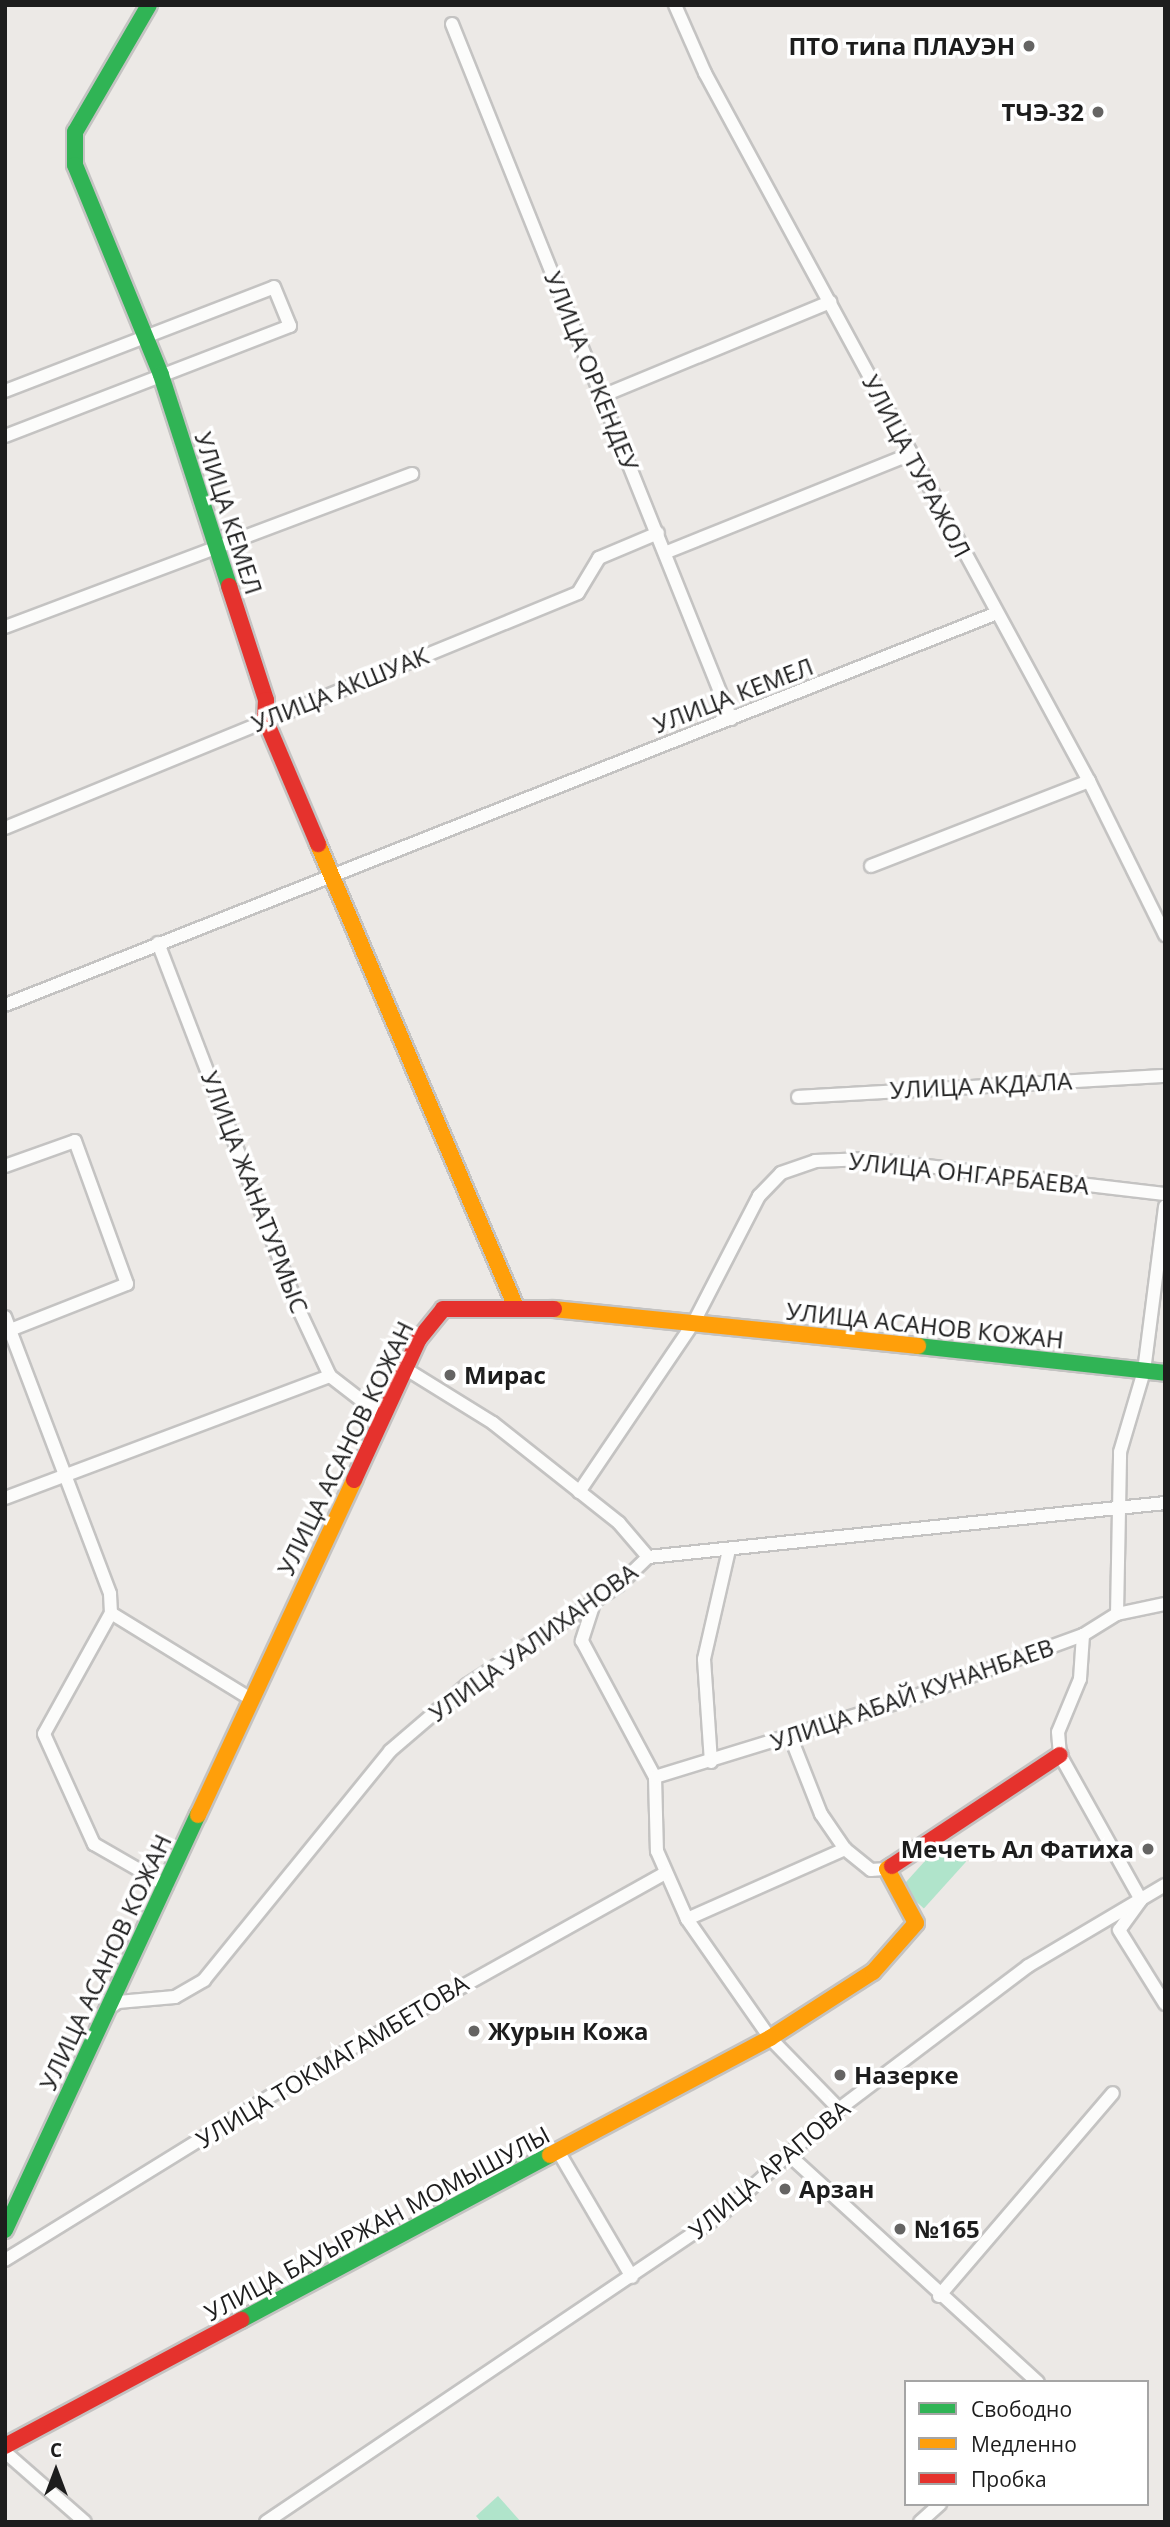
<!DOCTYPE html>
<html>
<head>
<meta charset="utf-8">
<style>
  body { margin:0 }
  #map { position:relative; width:1170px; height:2527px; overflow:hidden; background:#ece9e6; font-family:"Open Sans",sans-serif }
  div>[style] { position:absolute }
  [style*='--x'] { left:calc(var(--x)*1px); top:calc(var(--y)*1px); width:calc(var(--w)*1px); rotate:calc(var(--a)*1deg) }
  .pitch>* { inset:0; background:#b0e4cb; transform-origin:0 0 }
  .roads { filter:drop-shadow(2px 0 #c4c3c2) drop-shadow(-2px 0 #c4c3c2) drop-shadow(0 2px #c4c3c2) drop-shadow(0 -2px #c4c3c2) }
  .street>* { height:12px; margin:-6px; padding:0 6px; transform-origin:6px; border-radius:6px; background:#fcfcfb }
  .fast>* { height:16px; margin:-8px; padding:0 8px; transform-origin:8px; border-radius:8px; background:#30b455 }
  .slow>* { height:16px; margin:-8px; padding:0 8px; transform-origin:8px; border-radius:8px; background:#ff9f0a }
  .jam>* { height:16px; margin:-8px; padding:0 8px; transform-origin:8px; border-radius:8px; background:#e5322d }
  .dots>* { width:19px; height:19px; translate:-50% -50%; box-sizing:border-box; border:4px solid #fff; border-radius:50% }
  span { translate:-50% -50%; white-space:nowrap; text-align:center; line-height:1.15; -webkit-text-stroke:7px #fff; paint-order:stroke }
  .poi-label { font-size:24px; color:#1d1d1d; font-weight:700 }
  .right { translate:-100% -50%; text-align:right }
  .left { translate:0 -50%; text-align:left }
  .street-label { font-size:24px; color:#1d1d1d }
  .frame { position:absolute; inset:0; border:7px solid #1d1d1d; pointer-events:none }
  .legend { position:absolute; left:904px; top:2380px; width:245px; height:126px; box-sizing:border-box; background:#fff; border:2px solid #a5a5a5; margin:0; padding:9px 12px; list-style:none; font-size:21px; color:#1d1d1d }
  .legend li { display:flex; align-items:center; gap:14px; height:35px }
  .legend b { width:35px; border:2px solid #a5a5a5 }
  .north { position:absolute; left:21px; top:2436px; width:70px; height:70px; -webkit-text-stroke:5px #fff; paint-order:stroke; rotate:0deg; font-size:19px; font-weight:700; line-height:28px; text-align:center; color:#1d1d1d }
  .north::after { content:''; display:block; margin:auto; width:24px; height:32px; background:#1d1d1d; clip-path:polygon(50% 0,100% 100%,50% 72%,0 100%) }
</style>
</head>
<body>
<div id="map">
  <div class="pitch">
    <i style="left:943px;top:1841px;width:31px;height:63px;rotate:42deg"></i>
    <i style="clip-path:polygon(498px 2496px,521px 2522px,481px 2522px,476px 2516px)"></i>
  </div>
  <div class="roads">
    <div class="street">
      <i style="--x:675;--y:5;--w:74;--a:66.2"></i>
      <i style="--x:705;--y:73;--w:805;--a:61.53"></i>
      <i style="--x:1089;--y:781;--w:172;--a:63.7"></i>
      <i style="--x:452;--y:24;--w:749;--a:68.13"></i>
      <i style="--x:5;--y:391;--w:288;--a:-21.1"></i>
      <i style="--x:274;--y:287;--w:42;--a:67.7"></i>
      <i style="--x:290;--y:326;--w:305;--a:158.9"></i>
      <i style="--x:602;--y:396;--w:247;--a:-22.4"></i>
      <i style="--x:667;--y:552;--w:263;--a:-21.9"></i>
      <i style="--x:5;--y:627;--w:435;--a:-20.6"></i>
      <i style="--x:5;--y:828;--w:619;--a:-22.3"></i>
      <i style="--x:578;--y:593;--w:41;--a:-59"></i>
      <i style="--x:599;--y:558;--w:64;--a:-23"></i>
      <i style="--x:871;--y:866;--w:234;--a:-21.3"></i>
      <i style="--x:158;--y:943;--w:395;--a:69"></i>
      <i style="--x:300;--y:1312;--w:71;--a:64.9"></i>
      <i style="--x:330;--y:1376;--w:67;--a:37.7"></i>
      <i style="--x:5;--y:1005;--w:1067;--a:-21.56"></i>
      <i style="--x:798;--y:1097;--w:368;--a:-3.3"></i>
      <i style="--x:5;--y:1166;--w:74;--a:-19.7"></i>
      <i style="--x:75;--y:1141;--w:152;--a:70"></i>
      <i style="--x:127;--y:1284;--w:131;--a:158.5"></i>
      <i style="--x:5;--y:1317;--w:296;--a:69.2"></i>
      <i style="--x:110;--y:1594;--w:19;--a:87"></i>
      <i style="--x:111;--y:1613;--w:164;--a:31.6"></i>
      <i style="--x:406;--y:1369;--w:102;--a:31.8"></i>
      <i style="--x:493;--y:1423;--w:161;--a:38.4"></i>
      <i style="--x:619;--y:1523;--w:45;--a:49.5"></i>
      <i style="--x:579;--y:1492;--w:205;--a:-55.9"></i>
      <i style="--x:694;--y:1322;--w:142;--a:-62.7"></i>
      <i style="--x:759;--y:1196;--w:32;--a:-46"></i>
      <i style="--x:781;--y:1173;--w:36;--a:-19"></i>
      <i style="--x:815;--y:1161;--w:52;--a:-2.2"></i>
      <i style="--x:867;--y:1159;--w:300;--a:6.7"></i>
      <i style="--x:5;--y:1498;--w:347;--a:-20.6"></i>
      <i style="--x:594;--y:1603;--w:40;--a:108"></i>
      <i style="--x:582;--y:1641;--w:154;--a:61.8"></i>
      <i style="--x:655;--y:1777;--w:74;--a:88.5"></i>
      <i style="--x:657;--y:1851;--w:74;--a:66.2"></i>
      <i style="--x:687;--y:1919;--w:145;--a:55.1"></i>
      <i style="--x:770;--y:2038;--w:99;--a:45.8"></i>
      <i style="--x:111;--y:1613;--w:138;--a:119"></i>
      <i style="--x:44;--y:1734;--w:121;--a:65.6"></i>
      <i style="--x:94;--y:1844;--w:84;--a:29.9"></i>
      <i style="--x:1117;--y:1614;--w:162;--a:-88.9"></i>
      <i style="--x:1120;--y:1452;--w:84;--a:-73.5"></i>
      <i style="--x:1144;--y:1371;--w:166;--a:-82.7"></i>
      <i style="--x:1083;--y:1635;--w:44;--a:93.9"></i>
      <i style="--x:1080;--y:1679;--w:57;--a:112.5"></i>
      <i style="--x:1058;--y:1732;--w:23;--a:85"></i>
      <i style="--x:1060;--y:1755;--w:166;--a:60.8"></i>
      <i style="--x:1141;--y:1900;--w:37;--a:126"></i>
      <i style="--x:1119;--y:1930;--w:87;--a:58.1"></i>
      <i style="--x:791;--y:1738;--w:82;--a:68.5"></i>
      <i style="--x:821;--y:1814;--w:42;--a:55.6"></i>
      <i style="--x:845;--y:1849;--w:33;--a:39"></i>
      <i style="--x:871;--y:1870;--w:16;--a:-4"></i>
      <i style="--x:711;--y:1762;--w:103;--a:-93.9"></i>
      <i style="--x:704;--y:1659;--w:108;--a:-77.1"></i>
      <i style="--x:655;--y:1777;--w:262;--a:-17.1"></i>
      <i style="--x:905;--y:1700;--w:189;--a:-20.1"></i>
      <i style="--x:1083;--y:1635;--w:40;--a:-32"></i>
      <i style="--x:1117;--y:1614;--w:49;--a:-11.8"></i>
      <i style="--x:687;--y:1919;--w:173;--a:-23.9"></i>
      <i style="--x:108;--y:2009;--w:12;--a:-35"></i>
      <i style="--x:118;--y:2002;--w:57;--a:-5"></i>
      <i style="--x:175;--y:1997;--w:34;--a:-30"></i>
      <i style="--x:204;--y:1980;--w:295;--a:-50.9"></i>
      <i style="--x:390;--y:1751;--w:101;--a:-40.6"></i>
      <i style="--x:467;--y:1685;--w:182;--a:-33.3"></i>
      <i style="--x:619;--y:1585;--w:40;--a:-44"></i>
      <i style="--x:648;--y:1557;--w:520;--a:-5.96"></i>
      <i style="--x:558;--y:2151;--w:146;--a:59.6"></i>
      <i style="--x:789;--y:2155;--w:337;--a:42.4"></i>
      <i style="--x:5;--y:2260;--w:368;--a:-31.7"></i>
      <i style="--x:318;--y:2067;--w:398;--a:-29.2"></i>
      <i style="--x:939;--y:2296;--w:267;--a:-49.4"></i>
      <i style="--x:5;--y:2452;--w:106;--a:41.2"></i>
      <i style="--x:266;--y:2522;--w:550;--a:-34.04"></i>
      <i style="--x:722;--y:2214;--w:157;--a:-41.9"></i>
      <i style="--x:839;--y:2109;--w:237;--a:-37.1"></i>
      <i style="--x:1028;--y:1966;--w:159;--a:-30.6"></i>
      <i style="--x:920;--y:2522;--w:27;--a:-42"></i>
    </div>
    <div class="fast">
      <i style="--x:149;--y:5;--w:147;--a:120.2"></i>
      <i style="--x:75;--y:132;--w:33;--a:90"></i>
      <i style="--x:75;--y:165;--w:227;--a:67.7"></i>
      <i style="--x:161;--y:375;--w:222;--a:72.1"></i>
      <i style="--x:918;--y:1346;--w:248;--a:6.2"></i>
      <i style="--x:5;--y:2230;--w:458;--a:-65.1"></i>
      <i style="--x:241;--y:2320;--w:350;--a:-28.1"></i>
    </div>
    <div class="slow">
      <i style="--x:318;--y:844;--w:501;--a:66.86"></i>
      <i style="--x:554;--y:1309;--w:366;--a:5.8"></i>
      <i style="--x:198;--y:1815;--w:370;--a:-65"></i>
      <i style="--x:550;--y:2155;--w:249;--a:-28"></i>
      <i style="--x:770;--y:2038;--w:122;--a:-32.7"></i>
      <i style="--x:873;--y:1972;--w:65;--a:-48.7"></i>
      <i style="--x:916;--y:1923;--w:61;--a:-118.2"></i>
      <i style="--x:887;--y:1869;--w:6;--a:-31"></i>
    </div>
    <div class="jam">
      <i style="--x:229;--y:586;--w:120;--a:72"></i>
      <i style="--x:266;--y:700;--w:19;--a:93"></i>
      <i style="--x:265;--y:719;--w:136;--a:67"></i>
      <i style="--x:354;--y:1480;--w:155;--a:-65.3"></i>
      <i style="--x:419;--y:1339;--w:38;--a:-51"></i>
      <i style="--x:443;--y:1309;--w:111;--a:0"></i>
      <i style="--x:892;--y:1866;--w:201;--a:-33.5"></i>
      <i style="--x:5;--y:2446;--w:268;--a:-28.1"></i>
    </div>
  </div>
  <div class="dots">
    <i style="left:1029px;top:46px;background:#656463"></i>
    <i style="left:1098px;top:112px;background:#656463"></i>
    <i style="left:450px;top:1375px;background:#656463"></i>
    <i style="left:1148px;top:1849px;background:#656463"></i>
    <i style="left:474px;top:2031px;background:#656463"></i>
    <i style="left:840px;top:2075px;background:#656463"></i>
    <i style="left:785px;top:2189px;background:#656463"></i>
    <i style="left:900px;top:2229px;background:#656463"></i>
  </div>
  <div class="poi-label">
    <span class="right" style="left:1015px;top:46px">ПТО типа ПЛАУЭН</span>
    <span class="right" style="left:1084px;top:112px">ТЧЭ-32</span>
    <span class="left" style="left:464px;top:1375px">Мирас</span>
    <span class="right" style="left:1134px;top:1849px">Мечеть Ал Фатиха</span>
    <span class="left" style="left:488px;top:2031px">Журын Кожа</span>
    <span class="left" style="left:854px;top:2075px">Назерке</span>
    <span class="left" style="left:799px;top:2189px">Арзан</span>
    <span class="left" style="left:914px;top:2229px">№165</span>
  </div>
  <div class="street-label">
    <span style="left:592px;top:371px;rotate:68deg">УЛИЦА ОРКЕНДЕУ</span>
    <span style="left:917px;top:466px;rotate:62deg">УЛИЦА ТУРАЖОЛ</span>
    <span style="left:229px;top:513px;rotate:72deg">УЛИЦА КЕМЕЛ</span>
    <span style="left:340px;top:689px;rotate:-22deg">УЛИЦА АКШУАК</span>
    <span style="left:733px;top:695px;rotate:-21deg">УЛИЦА КЕМЕЛ</span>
    <span style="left:981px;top:1085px;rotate:-3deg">УЛИЦА АКДАЛА</span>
    <span style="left:969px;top:1173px;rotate:6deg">УЛИЦА ОНГАРБАЕВА</span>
    <span style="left:255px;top:1192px;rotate:69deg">УЛИЦА ЖАНАТУРМЫС</span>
    <span style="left:925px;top:1325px;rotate:6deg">УЛИЦА АСАНОВ КОЖАН</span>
    <span style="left:345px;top:1448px;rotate:-64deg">УЛИЦА АСАНОВ КОЖАН</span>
    <span style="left:533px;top:1642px;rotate:-36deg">УЛИЦА УАЛИХАНОВА</span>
    <span style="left:912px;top:1694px;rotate:-19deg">УЛИЦА АБАЙ КУНАНБАЕВ</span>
    <span style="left:105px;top:1962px;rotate:-65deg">УЛИЦА АСАНОВ КОЖАН</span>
    <span style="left:332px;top:2061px;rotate:-31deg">УЛИЦА ТОКМАГАМБЕТОВА</span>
    <span style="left:769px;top:2169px;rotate:-40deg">УЛИЦА АРАПОВА</span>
    <span style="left:377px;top:2223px;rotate:-28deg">УЛИЦА БАУЫРЖАН МОМЫШУЛЫ</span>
  </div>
  <div class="frame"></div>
  <ul class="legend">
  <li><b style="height:9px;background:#30b455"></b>Свободно</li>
  <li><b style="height:9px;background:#ff9f0a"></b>Медленно</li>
  <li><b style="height:9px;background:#e5322d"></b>Пробка</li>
  </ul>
  <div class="north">С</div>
</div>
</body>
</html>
